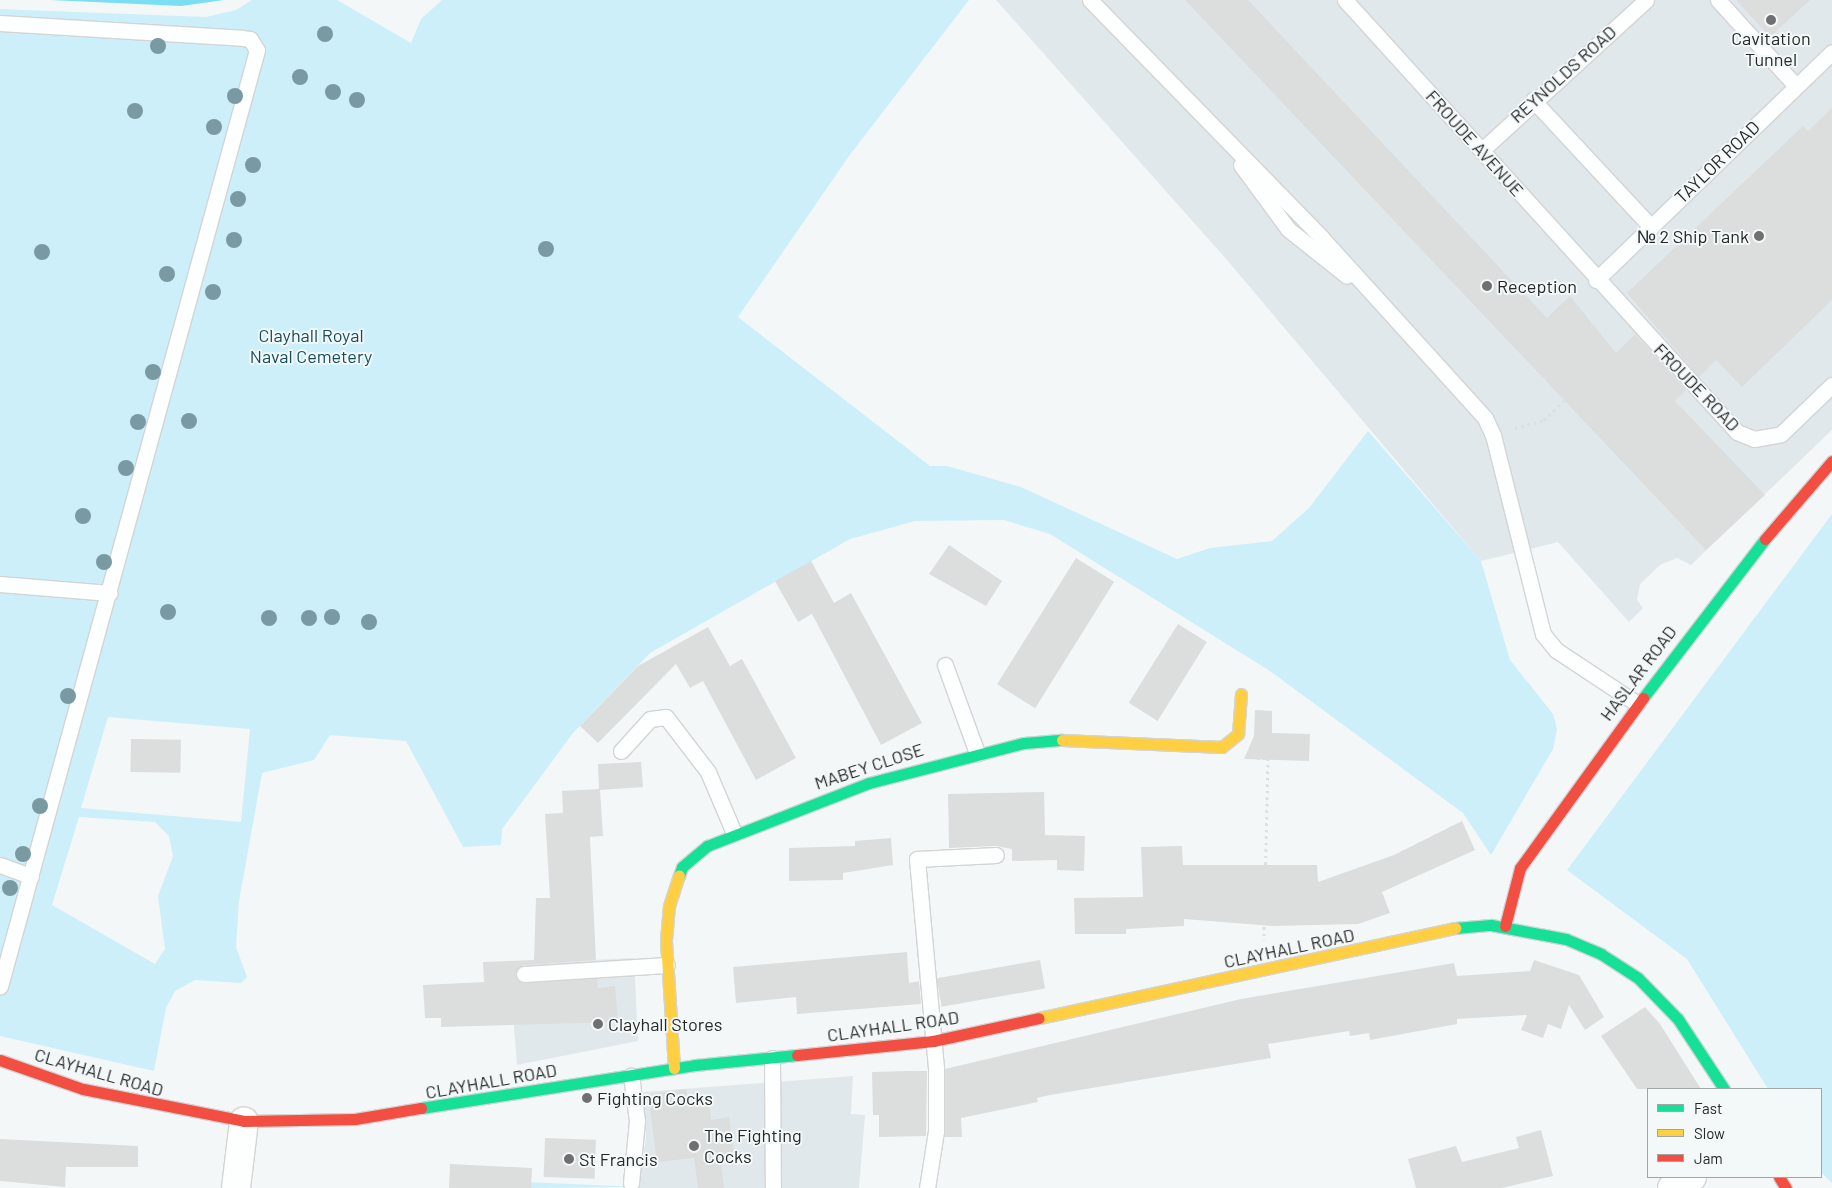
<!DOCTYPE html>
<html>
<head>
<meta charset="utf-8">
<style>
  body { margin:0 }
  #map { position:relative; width:1832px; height:1188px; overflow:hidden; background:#f4f7f8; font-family:Barlow,sans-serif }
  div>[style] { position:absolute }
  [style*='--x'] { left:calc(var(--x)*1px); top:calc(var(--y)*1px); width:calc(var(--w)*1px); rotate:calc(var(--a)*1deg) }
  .built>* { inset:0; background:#e0e8eb }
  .green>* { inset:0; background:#cceff9 }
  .water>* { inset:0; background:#7bdef3 }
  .building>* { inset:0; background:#dcdede; transform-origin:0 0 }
  .path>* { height:3px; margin-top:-1.5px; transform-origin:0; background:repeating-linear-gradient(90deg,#dddede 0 2.5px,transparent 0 6.5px) }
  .roads { filter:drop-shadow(1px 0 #d2d4d5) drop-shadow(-1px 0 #d2d4d5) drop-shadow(0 1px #d2d4d5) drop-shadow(0 -1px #d2d4d5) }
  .lane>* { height:15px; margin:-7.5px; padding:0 7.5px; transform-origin:7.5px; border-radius:7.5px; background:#fdfefe }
  .street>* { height:28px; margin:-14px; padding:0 14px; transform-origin:14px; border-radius:14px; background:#fdfefe }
  .fast>* { height:11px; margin:-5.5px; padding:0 5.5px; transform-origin:5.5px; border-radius:5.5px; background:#16e098 }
  .slow>* { height:11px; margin:-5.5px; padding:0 5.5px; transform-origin:5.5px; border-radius:5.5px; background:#ffcf43 }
  .jam>* { height:11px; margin:-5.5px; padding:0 5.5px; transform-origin:5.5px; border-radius:5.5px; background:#f24e42 }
  .trees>* { width:16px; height:16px; margin:-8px; border-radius:50%; background:#799aa2 }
  .dots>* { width:14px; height:14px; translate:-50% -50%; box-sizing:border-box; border:2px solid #f3f8f9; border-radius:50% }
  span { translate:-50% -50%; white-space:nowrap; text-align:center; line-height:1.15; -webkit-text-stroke:4px #f3f8f9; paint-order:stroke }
  .poi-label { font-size:18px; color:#262828 }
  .right { translate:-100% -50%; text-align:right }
  .left { translate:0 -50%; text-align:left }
  .street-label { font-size:18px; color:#262828 }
  .park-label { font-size:18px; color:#144e5b }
  .legend { position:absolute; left:1647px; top:1088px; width:175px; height:90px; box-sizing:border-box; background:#f3f8f9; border:1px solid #a1a5a5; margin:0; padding:6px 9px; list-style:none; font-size:15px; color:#262828 }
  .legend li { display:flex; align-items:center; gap:10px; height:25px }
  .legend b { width:25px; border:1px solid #a1a5a5 }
</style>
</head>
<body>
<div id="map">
  <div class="built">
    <i style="clip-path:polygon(996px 0,1832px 0,1832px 430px,1691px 565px,1677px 558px,1660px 565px,1640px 584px,1637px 600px,1643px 608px,1629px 622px,1558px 542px,1481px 561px,1227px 260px)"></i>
    <i style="clip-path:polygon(634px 958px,638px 1041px,517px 1065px,509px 964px)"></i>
    <i style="clip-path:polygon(853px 1076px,851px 1114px,865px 1115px,859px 1188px,638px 1188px,646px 1138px,643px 1092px)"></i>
  </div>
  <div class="green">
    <i style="clip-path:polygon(evenodd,252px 0,337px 0,411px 43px,421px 19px,442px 0,969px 0,849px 156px,738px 317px,930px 466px,947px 466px,1021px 487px,1177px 559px,1210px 548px,1272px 541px,1309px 508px,1368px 431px,1481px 561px,1510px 660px,1553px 714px,1557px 729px,1553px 749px,1491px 855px,1463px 813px,1270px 671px,1050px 534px,1004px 520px,915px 521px,850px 539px,650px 653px,573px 733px,502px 829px,501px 845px,463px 847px,406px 741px,330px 735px,314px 760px,262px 773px,239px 901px,236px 947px,247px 977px,241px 983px,195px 980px,175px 991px,166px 1008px,154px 1071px,0 1036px,0 9px,206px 17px,236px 10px,252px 0,108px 717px,250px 729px,241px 822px,81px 808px,108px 717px,252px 0,79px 817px,155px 822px,169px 836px,173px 856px,158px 896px,165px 949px,155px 964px,52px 905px,79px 817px)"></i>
    <i style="clip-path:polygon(1832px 514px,1832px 1183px,1821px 1172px,1821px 1089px,1768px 1089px,1687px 959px,1567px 870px)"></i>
    <i style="clip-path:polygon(526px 1182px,616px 1186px,638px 1187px,526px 1188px)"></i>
  </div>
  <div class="water">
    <i style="clip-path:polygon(50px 0,224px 0,181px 6px)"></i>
  </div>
  <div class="building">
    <i style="clip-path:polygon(1185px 0,1248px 0,1547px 318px,1570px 296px,1616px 353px,1635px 334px,1686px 390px,1675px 401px,1765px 495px,1706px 550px)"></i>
    <i style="clip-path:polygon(1736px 0,1810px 0,1770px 37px)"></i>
    <i style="clip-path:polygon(1832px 108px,1832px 300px,1742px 387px,1716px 360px,1699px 377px,1627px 293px,1803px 126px,1808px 131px)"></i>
    <i style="clip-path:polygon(949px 545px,1002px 581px,986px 606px,929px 574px)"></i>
    <i style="left:1076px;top:558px;width:45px;height:149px;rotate:32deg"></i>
    <i style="clip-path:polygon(811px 561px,834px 603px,851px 593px,922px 723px,881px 745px,812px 614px,798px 622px,775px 581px)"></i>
    <i style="left:1178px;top:624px;width:34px;height:93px;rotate:32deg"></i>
    <i style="clip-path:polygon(708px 627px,730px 666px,742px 659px,796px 758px,756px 780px,703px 681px,690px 688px,676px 664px,598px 743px,580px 726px,638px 666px)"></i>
    <i style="clip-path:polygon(1255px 710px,1272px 711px,1272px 733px,1310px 734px,1309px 761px,1244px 759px,1254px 736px)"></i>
    <i style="left:131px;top:739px;width:50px;height:33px;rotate:1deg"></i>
    <i style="clip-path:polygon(641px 762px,643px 787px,600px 790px,603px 836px,590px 837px,596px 960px,523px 965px,515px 974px,524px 983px,597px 979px,598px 988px,615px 986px,618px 1022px,441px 1027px,441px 1018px,425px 1018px,423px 985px,484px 982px,483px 962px,534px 960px,536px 898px,550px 898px,545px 814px,563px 813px,562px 791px,599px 789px,598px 764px)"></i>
    <i style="clip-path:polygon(1044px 792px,1045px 835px,1085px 836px,1084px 871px,1057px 870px,1057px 860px,1012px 861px,1012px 849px,996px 846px,949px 848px,948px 794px)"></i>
    <i style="clip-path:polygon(1462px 821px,1475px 850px,1382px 892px,1390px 913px,1358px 924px,1272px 926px,1184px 919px,1184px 926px,1126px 929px,1126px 934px,1075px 934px,1074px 898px,1143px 897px,1141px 847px,1182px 846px,1183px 865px,1317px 865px,1318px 882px,1394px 855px)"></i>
    <i style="clip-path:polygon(891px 838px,893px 865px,843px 873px,843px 880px,789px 881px,789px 848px,855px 846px,855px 841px)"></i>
    <i style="clip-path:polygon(907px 952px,909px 983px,919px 981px,921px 1004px,797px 1014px,796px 997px,736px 1003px,733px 967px)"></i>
    <i style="left:1040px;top:960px;width:29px;height:105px;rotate:80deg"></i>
    <i style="clip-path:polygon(1534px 960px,1579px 975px,1604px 1017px,1585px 1030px,1569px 1005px,1561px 1029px,1548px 1024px,1543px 1038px,1521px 1030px,1527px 1015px,1457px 1019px,1457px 1024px,1370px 1040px,1369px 1033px,1350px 1036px,1349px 1031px,1268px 1044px,1271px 1058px,1050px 1095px,1037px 1098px,1038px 1102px,961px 1118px,962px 1137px,945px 1137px,945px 1069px,1241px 999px,1454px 963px,1457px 976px,1530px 971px)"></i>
    <i style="clip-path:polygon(1645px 1007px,1660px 1024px,1701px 1089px,1637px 1089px,1601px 1036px)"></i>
    <i style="clip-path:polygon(908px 1071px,927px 1071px,926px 1136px,879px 1137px,879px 1115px,873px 1115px,872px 1072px)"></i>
    <i style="clip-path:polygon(686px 1089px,688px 1104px,709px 1105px,711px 1120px,729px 1117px,734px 1154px,720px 1156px,724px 1188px,698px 1188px,694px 1158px,657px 1162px,648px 1094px)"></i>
    <i style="clip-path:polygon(1541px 1130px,1553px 1176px,1502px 1188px,1416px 1188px,1408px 1159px,1456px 1146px,1462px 1162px,1519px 1148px,1516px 1137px)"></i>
    <i style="left:545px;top:1138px;width:51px;height:39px;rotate:2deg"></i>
    <i style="clip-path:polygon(0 1139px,138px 1146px,138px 1167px,66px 1167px,65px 1187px,0 1181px)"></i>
    <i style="clip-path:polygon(450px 1164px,532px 1168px,531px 1188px,449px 1188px)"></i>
  </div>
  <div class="path">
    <i style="--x:1515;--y:428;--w:30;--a:-15"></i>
    <i style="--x:1544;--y:420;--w:28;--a:-44"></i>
    <i style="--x:1257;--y:758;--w:11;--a:0"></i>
    <i style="--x:1268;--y:758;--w:182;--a:91.3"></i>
  </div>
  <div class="roads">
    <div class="lane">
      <i style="--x:1090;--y:0;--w:331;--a:45.7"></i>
      <i style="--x:1321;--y:237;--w:244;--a:47.8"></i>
      <i style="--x:1485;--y:418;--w:19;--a:65"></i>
      <i style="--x:1493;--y:435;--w:205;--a:75.9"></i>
      <i style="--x:1543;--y:634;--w:21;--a:51"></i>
      <i style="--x:1556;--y:650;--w:96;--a:33.5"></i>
      <i style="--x:1345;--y:0;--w:583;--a:47.78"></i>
      <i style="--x:1737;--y:432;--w:18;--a:22"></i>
      <i style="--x:1754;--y:439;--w:27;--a:-10"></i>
      <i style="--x:1781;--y:434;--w:71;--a:-43.9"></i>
      <i style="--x:1718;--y:0;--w:116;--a:47.8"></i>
      <i style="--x:0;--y:23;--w:242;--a:3.5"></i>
      <i style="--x:242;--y:38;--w:8;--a:7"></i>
      <i style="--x:250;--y:39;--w:13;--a:58"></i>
      <i style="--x:257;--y:50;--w:971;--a:105.35"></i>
      <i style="--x:1533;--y:100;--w:173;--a:47.1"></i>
      <i style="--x:1482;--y:150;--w:222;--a:-42.4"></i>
      <i style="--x:1241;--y:165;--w:79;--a:53.7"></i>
      <i style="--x:1288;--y:229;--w:75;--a:38.5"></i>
      <i style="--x:1596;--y:280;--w:328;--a:-44"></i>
      <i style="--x:0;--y:584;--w:110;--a:4.7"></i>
      <i style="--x:945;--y:665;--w:94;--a:70"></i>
      <i style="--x:621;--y:751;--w:43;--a:-47.8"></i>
      <i style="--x:650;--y:719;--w:16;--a:-7"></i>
      <i style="--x:666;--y:717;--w:69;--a:52.6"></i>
      <i style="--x:708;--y:772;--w:66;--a:66.9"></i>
      <i style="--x:0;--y:865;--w:33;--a:20"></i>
      <i style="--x:524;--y:974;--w:143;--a:-3.6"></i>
      <i style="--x:772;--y:1058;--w:130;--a:89.6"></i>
      <i style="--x:631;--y:1183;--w:62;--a:-84.5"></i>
      <i style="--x:637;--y:1121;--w:46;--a:-97.4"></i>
      <i style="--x:927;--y:1188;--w:58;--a:-81"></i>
      <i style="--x:936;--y:1131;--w:63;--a:-90"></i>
      <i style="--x:936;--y:1068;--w:210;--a:-95.2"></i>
      <i style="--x:917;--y:859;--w:79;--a:-2.9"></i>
    </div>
    <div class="street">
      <i style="--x:236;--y:1188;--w:67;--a:-83.2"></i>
      <i style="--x:1672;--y:1188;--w:23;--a:-29"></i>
    </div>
    <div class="fast">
      <i style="--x:1643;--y:698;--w:200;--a:-52.5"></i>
      <i style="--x:679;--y:876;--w:9;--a:-72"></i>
      <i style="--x:682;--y:867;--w:33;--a:-40"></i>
      <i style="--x:707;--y:846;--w:174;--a:-21.3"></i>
      <i style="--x:869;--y:783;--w:160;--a:-14.5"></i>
      <i style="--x:1024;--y:743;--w:38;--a:-5"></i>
      <i style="--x:1455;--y:928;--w:36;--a:-5"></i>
      <i style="--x:1491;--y:925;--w:76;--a:10.6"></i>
      <i style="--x:1566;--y:939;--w:38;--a:23"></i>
      <i style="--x:1601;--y:954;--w:44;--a:33"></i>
      <i style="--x:1638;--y:978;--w:57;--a:45.7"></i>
      <i style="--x:1678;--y:1019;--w:84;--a:56.7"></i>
      <i style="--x:421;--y:1108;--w:277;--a:-8.9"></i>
      <i style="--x:695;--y:1065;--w:102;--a:-5.6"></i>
    </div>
    <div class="slow">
      <i style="--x:1062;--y:740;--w:160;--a:2.5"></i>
      <i style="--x:1222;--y:747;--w:21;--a:-39"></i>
      <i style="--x:1238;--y:734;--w:40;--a:-85.7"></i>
      <i style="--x:1039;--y:1018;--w:426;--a:-12.2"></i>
      <i style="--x:674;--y:1068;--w:128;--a:-93.6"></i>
      <i style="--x:666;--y:940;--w:34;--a:-85"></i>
      <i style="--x:669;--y:906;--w:32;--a:-72"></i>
    </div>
    <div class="jam">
      <i style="--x:1765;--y:539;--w:103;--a:-49.3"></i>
      <i style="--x:1505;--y:926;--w:60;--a:-75.5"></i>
      <i style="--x:1520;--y:868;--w:210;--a:-54.1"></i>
      <i style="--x:797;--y:1055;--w:137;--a:-5.9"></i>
      <i style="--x:933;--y:1041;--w:108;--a:-12.2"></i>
      <i style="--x:0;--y:1060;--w:88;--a:19.3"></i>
      <i style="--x:83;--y:1089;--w:164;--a:11.2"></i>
      <i style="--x:244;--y:1121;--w:111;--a:-1"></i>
      <i style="--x:355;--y:1119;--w:67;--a:-9.5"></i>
      <i style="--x:1779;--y:1177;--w:13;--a:58"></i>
    </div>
  </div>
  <div class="trees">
    <i style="left:325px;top:34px"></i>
    <i style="left:158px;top:46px"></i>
    <i style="left:300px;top:77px"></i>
    <i style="left:333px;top:92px"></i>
    <i style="left:235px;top:96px"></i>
    <i style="left:357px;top:100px"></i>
    <i style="left:135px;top:111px"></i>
    <i style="left:214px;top:127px"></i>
    <i style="left:253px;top:165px"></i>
    <i style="left:238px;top:199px"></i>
    <i style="left:234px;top:240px"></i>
    <i style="left:546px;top:249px"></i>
    <i style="left:42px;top:252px"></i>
    <i style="left:167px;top:274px"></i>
    <i style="left:213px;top:292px"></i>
    <i style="left:153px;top:372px"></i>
    <i style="left:189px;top:421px"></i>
    <i style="left:138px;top:422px"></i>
    <i style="left:126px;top:468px"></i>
    <i style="left:83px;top:516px"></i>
    <i style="left:104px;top:562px"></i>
    <i style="left:168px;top:612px"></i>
    <i style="left:332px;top:617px"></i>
    <i style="left:269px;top:618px"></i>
    <i style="left:309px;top:618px"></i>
    <i style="left:369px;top:622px"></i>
    <i style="left:68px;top:696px"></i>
    <i style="left:40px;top:806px"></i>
    <i style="left:23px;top:854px"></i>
    <i style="left:10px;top:888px"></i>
  </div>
  <div class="dots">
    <i style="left:1771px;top:20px;background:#6e7071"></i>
    <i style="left:1759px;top:236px;background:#6e7071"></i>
    <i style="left:1487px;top:286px;background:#6e7071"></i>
    <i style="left:598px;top:1024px;background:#6e7071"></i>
    <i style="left:587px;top:1098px;background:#6e7071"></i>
    <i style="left:694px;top:1146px;background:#6e7071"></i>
    <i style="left:569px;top:1159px;background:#6e7071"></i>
  </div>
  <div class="poi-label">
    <span style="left:1771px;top:49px">Cavitation<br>Tunnel</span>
    <span class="right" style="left:1749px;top:236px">№ 2 Ship Tank</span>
    <span class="left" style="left:1497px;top:286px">Reception</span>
    <span class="left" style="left:608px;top:1024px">Clayhall Stores</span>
    <span class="left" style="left:597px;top:1098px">Fighting Cocks</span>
    <span class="left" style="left:704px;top:1146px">The Fighting<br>Cocks</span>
    <span class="left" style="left:579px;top:1159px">St Francis</span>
  </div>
  <div class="street-label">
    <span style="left:1563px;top:74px;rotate:-42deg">REYNOLDS ROAD</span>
    <span style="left:1475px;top:143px;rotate:48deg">FROUDE AVENUE</span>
    <span style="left:1717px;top:162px;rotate:-44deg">TAYLOR ROAD</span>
    <span style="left:1697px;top:387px;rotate:46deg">FROUDE ROAD</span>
    <span style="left:1638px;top:673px;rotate:-53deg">HASLAR ROAD</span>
    <span style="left:869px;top:766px;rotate:-18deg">MABEY CLOSE</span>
    <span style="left:1289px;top:948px;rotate:-12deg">CLAYHALL ROAD</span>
    <span style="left:893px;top:1026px;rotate:-8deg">CLAYHALL ROAD</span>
    <span style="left:99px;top:1072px;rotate:16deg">CLAYHALL ROAD</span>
    <span style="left:491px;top:1081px;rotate:-10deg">CLAYHALL ROAD</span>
  </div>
  <div class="park-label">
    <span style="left:311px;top:346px">Clayhall Royal<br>Naval Cemetery</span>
  </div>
  <ul class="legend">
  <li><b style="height:6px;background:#16e098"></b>Fast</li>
  <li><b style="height:6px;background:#ffcf43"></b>Slow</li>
  <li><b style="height:6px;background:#f24e42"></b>Jam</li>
  </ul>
</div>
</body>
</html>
